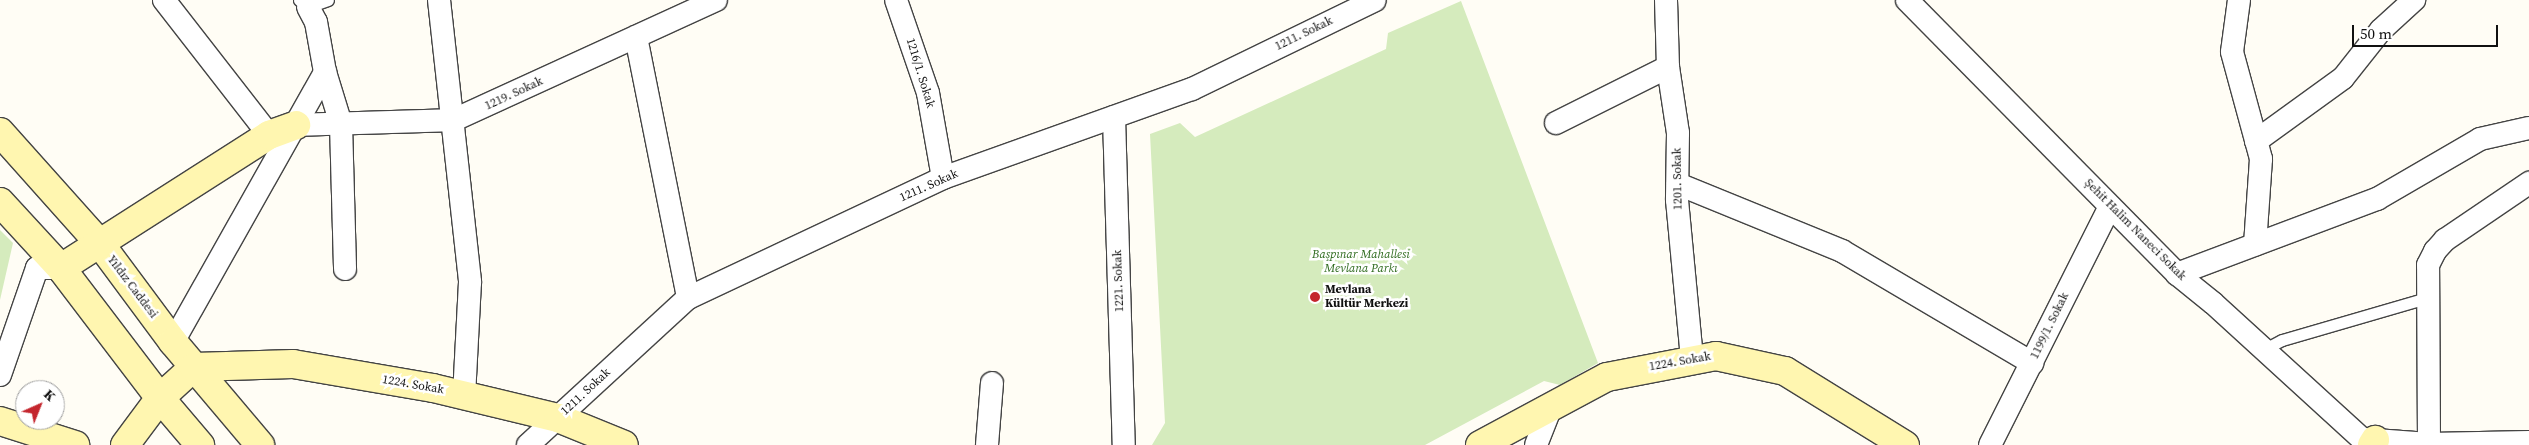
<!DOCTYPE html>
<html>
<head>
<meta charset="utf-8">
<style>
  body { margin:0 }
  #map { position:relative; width:2529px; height:445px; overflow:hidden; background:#fffdf5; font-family:"Source Serif 4",serif }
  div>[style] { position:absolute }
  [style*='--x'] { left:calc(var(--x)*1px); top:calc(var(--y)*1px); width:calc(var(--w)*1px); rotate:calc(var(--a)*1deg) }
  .green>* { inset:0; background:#d5ebbd }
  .roads { filter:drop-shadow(1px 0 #444) drop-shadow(-1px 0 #444) drop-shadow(0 1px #444) drop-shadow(0 -1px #444) }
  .lane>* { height:11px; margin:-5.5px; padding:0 5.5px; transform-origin:5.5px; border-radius:5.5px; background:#fff }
  .street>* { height:22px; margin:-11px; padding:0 11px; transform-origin:11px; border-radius:11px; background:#fff }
  .secondary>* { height:28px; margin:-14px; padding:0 14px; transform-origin:14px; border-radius:14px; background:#fff6b0 }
  .dots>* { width:14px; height:14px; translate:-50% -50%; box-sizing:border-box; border:2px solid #fff; border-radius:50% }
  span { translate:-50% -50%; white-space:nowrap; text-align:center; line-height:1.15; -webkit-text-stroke:5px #fff; paint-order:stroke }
  .street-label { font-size:12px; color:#111 }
  .park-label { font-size:12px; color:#2f6b1f; font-style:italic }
  .poi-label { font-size:12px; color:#111; font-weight:700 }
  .left { translate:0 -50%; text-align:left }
  .north { position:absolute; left:15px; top:380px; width:50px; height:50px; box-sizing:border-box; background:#fff; border:1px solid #a0a0a0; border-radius:50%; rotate:44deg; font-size:14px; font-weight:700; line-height:20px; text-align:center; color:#111 }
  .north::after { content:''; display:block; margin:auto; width:18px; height:22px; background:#c4262e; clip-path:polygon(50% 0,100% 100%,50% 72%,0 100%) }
  .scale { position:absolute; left:2352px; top:25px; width:146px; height:22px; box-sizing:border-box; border:2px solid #111; border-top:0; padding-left:6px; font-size:15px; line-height:18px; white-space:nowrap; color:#111; -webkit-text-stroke:4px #fff; paint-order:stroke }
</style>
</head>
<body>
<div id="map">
  <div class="green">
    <i style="clip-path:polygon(1461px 1px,1598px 363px,1560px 385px,1544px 381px,1425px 445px,1152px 445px,1165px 423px,1150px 134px,1180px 123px,1195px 137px,1386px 49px,1388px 33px)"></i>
    <i style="clip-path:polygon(0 230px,13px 243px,0 300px)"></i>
  </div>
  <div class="roads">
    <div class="lane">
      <i style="--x:299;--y:0;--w:11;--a:38"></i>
      <i style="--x:308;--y:7;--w:21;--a:-19"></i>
      <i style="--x:2263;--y:350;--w:21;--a:-28"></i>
      <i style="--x:2282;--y:340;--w:154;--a:-16.2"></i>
    </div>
    <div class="street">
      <i style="--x:164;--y:0;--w:171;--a:52.1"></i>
      <i style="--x:439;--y:0;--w:284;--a:83.7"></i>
      <i style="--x:470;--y:282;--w:113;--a:93"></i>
      <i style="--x:896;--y:0;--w:98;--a:71"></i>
      <i style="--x:928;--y:93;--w:86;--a:80"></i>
      <i style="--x:1666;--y:0;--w:67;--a:88.3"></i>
      <i style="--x:1668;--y:67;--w:67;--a:81.4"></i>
      <i style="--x:1678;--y:133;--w:67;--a:90.9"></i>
      <i style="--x:1677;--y:200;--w:160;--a:84.6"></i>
      <i style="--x:1907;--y:0;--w:385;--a:45.4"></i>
      <i style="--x:2177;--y:274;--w:46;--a:38.9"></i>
      <i style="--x:2213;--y:303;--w:202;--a:42.4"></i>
      <i style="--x:2362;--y:439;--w:67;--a:4.3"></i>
      <i style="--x:2429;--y:444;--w:100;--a:-1.1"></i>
      <i style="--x:2239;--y:0;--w:52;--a:97.7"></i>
      <i style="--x:2232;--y:52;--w:111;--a:74.8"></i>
      <i style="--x:2261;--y:159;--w:86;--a:94"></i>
      <i style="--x:308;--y:7;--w:17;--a:62"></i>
      <i style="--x:316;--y:22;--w:51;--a:79.8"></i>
      <i style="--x:325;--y:72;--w:54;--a:72.9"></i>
      <i style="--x:341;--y:124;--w:145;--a:88.4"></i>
      <i style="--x:636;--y:37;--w:266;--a:78.7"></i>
      <i style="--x:1114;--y:117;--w:328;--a:88.3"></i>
      <i style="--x:1556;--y:123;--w:125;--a:-26.6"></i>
      <i style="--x:296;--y:125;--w:158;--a:-1.8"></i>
      <i style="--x:454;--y:120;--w:288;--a:-24.6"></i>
      <i style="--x:2256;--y:141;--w:107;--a:-35.9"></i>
      <i style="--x:2343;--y:78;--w:61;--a:-51.6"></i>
      <i style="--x:2381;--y:30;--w:45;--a:-42.3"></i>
      <i style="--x:1678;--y:184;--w:177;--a:22.2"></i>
      <i style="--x:1842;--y:251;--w:221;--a:30.5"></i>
      <i style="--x:2177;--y:274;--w:214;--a:-20.6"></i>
      <i style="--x:2377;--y:199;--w:119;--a:-30.2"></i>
      <i style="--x:2480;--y:139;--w:50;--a:-12.7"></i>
      <i style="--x:173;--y:342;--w:310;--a:-60.6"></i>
      <i style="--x:0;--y:375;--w:113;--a:-70.9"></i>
      <i style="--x:37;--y:268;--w:24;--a:0"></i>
      <i style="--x:2429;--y:444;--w:179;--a:-90.3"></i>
      <i style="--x:2428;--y:265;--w:16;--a:-63"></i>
      <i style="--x:2435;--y:251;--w:15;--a:-48"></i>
      <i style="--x:2445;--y:240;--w:102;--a:-34.2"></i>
      <i style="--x:528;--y:445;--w:217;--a:-42.6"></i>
      <i style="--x:688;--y:298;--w:282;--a:-25.2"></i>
      <i style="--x:943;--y:178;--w:264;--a:-19.7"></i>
      <i style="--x:1192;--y:89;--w:203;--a:-25.9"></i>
      <i style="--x:987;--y:445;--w:62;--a:-85.4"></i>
      <i style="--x:1536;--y:445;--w:41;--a:-68.5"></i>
      <i style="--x:1990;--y:445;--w:267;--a:-63.3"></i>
    </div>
    <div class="secondary">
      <i style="--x:0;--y:132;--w:152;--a:48.2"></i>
      <i style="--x:101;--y:245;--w:121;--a:53.4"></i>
      <i style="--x:173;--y:342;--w:135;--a:49.8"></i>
      <i style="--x:0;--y:202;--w:90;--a:47.3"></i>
      <i style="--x:61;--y:268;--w:163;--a:52.7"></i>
      <i style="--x:160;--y:398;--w:62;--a:49.6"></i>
      <i style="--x:61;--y:268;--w:247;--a:-32.6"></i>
      <i style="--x:269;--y:135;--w:29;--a:-20"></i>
      <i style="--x:0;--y:421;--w:79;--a:17.7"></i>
      <i style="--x:125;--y:445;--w:59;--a:-53.3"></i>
      <i style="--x:160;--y:398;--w:46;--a:-42.4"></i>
      <i style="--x:194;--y:367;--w:99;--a:-1.7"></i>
      <i style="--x:293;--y:364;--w:142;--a:9.7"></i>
      <i style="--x:433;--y:388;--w:129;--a:13.5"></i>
      <i style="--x:558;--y:418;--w:71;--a:22.2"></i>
      <i style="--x:1480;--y:445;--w:144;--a:-28.2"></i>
      <i style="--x:1607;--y:377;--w:111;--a:-10.9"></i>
      <i style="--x:1716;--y:356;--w:71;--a:12.3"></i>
      <i style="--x:1785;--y:371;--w:141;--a:31.7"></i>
      <i style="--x:2372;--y:445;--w:6;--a:-59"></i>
    </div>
  </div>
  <div class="dots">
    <i style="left:1315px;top:297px;background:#c4262e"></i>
  </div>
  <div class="street-label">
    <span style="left:1304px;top:34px;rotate:-26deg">1211. Sokak</span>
    <span style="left:920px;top:73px;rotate:73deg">1216/1. Sokak</span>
    <span style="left:514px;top:94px;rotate:-25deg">1219. Sokak</span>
    <span style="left:1678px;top:179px;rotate:-91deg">1201. Sokak</span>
    <span style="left:929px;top:186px;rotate:-24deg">1211. Sokak</span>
    <span style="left:2135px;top:230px;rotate:45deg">Şehit Halim Naneci Sokak</span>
    <span style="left:1119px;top:281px;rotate:-92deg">1221. Sokak</span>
    <span style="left:132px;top:287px;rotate:53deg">Yıldız Caddesi</span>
    <span style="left:2050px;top:326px;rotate:-64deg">1199/1. Sokak</span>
    <span style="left:1680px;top:362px;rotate:-10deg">1224. Sokak</span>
    <span style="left:413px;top:385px;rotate:10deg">1224. Sokak</span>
    <span style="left:586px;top:392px;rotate:-43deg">1211. Sokak</span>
  </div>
  <div class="park-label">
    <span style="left:1361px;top:262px">Başpınar Mahallesi<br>Mevlana Parkı</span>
  </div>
  <div class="poi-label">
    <span class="left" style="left:1325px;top:297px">Mevlana<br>Kültür Merkezi</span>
  </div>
  <div class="north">K</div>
  <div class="scale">50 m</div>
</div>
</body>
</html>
